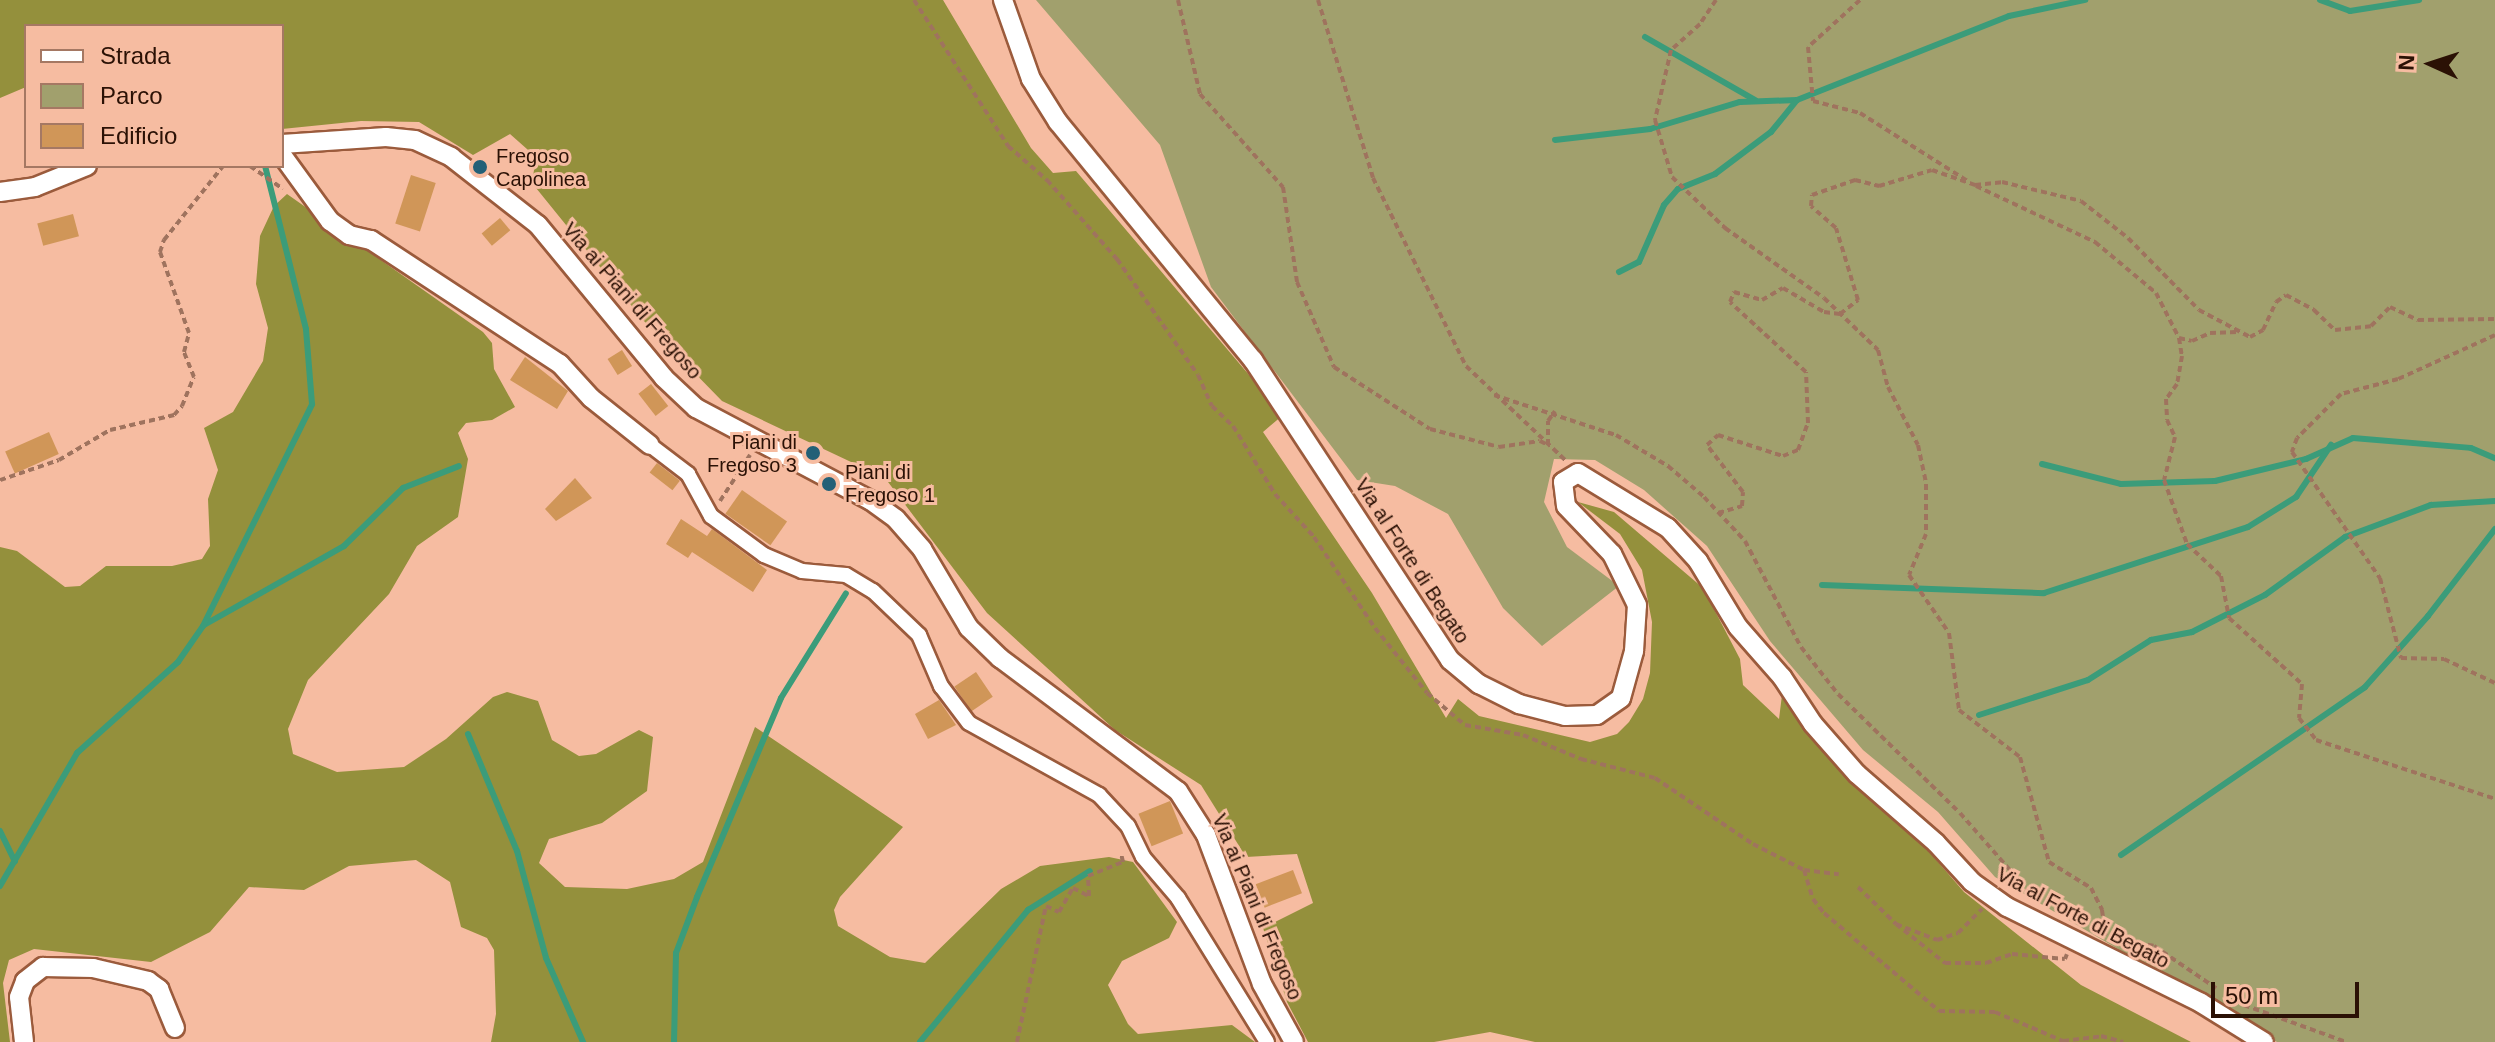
<!DOCTYPE html>
<html>
<head>
<meta charset="utf-8">
<style>
  body { margin:0 }
  #map { position:relative; width:2495px; height:1042px; overflow:hidden; background:#f6bca1; font-family:Helvetica,sans-serif }
  div>[style] { position:absolute }
  [style*='--x'] { left:calc(var(--x)*1px); top:calc(var(--y)*1px); width:calc(var(--w)*1px); rotate:calc(var(--a)*1deg) }
  .green>* { inset:0; background:#a1a06d }
  .forest>* { inset:0; background:#94903c }
  .stream>* { height:6px; margin:-3px; padding:0 3px; transform-origin:3px; border-radius:3px; background:#3b9c7a }
  .building>* { inset:0; background:#d09658; transform-origin:0 0 }
  .path>* { height:4px; margin-top:-2px; transform-origin:0; background:repeating-linear-gradient(90deg,#9f735e 0 6px,transparent 0 10px) }
  .roads { filter:drop-shadow(2px 0 #9b5b3c) drop-shadow(-2px 0 #9b5b3c) drop-shadow(0 2px #9b5b3c) drop-shadow(0 -2px #9b5b3c) }
  .pedestrian>* { height:14px; margin:-7px; padding:0 7px; transform-origin:7px; border-radius:7px; background:#fff }
  .minor>* { height:18px; margin:-9px; padding:0 9px; transform-origin:9px; border-radius:9px; background:#fff }
  .dots>* { width:22px; height:22px; translate:-50% -50%; box-sizing:border-box; border:4px solid #f6bca1; border-radius:50% }
  span { translate:-50% -50%; white-space:nowrap; text-align:center; line-height:1.15; -webkit-text-stroke:6px #f6bca1; paint-order:stroke }
  .poi-label { font-size:20px; color:#2b1105 }
  .left { translate:0 -50%; text-align:left }
  .right { translate:-100% -50%; text-align:right }
  .street-label { font-size:20px; color:#2b1105 }
  .legend { position:absolute; left:24px; top:24px; width:260px; height:144px; box-sizing:border-box; background:#f6bca1; border:2px solid #a57863; margin:0; padding:10px 14px; list-style:none; font-size:24px; color:#2b1105 }
  .legend li { display:flex; align-items:center; gap:16px; height:40px }
  .legend b { width:40px; border:2px solid #a57863 }
  .north { position:absolute; left:2391px; top:24px; width:80px; height:80px; -webkit-text-stroke:6px #f6bca1; paint-order:stroke; rotate:273deg; font-size:22px; font-weight:700; line-height:32px; text-align:center; color:#2b1105 }
  .north::after { content:''; display:block; margin:auto; width:28px; height:36px; background:#2b1105; clip-path:polygon(50% 0,100% 100%,50% 72%,0 100%) }
  .scale { position:absolute; left:2211px; top:982px; width:148px; height:36px; box-sizing:border-box; border:4px solid #2b1105; border-top:0; padding-left:10px; font-size:24px; line-height:28px; white-space:nowrap; color:#2b1105; -webkit-text-stroke:6px #f6bca1; paint-order:stroke }
</style>
</head>
<body>
<div id="map">
  <div class="green">
    <i style="clip-path:polygon(1036px 0,2495px 0,2495px 1042px,2277px 1042px,1995px 877px,1938px 812px,1863px 750px,1770px 641px,1707px 546px,1644px 490px,1595px 460px,1554px 459px,1544px 502px,1567px 547px,1619px 586px,1542px 646px,1503px 608px,1448px 514px,1395px 486px,1357px 480px,1211px 287px,1160px 145px)"></i>
  </div>
  <div class="forest">
    <i style="clip-path:polygon(0 0,943px 0,1031px 148px,1053px 173px,1076px 171px,1283px 415px,1263px 432px,1372px 593px,1446px 718px,1458px 699px,1479px 716px,1590px 742px,1617px 734px,1629px 722px,1643px 699px,1650px 673px,1652px 622px,1642px 570px,1620px 534px,1578px 502px,1614px 512px,1703px 588px,1740px 659px,1743px 685px,1779px 719px,1782px 695px,1845px 777px,1918px 839px,1964px 892px,2081px 985px,2191px 1042px,1535px 1042px,1490px 1032px,1434px 1042px,1308px 1042px,1287px 1002px,1263px 928px,1313px 903px,1297px 854px,1246px 857px,1201px 785px,1115px 730px,987px 613px,885px 478px,722px 401px,643px 320px,532px 183px,536px 157px,510px 134px,473px 155px,419px 122px,361px 121px,282px 129px,282px 26px,26px 26px,26px 87px,0 98px)"></i>
    <i style="clip-path:polygon(287px 194px,483px 332px,492px 343px,494px 369px,515px 407px,492px 420px,466px 423px,458px 433px,468px 459px,458px 517px,417px 546px,389px 594px,308px 680px,288px 729px,293px 754px,337px 772px,404px 767px,446px 739px,493px 697px,507px 692px,538px 701px,552px 740px,579px 756px,596px 754px,639px 730px,653px 737px,647px 791px,602px 823px,549px 839px,539px 863px,565px 887px,627px 889px,674px 879px,703px 862px,755px 727px,903px 827px,840px 897px,834px 910px,838px 926px,890px 957px,925px 963px,1001px 889px,1040px 866px,1109px 857px,1133px 862px,1177px 922px,1169px 938px,1122px 961px,1108px 985px,1128px 1024px,1138px 1034px,1232px 1025px,1255px 1042px,491px 1042px,496px 1014px,494px 950px,487px 938px,461px 927px,450px 882px,416px 860px,349px 866px,304px 890px,249px 887px,210px 932px,151px 962px,34px 949px,9px 960px,3px 983px,10px 1042px,0 1042px,0 547px,17px 551px,65px 587px,80px 586px,106px 566px,172px 566px,202px 559px,210px 546px,208px 499px,218px 470px,204px 428px,233px 412px,263px 361px,268px 328px,256px 284px,260px 236px,274px 206px)"></i>
  </div>
  <div class="stream">
    <i style="--x:2320;--y:0;--w:32;--a:20"></i>
    <i style="--x:2350;--y:11;--w:70;--a:-9.1"></i>
    <i style="--x:1645;--y:37;--w:127;--a:29.8"></i>
    <i style="--x:1555;--y:140;--w:96;--a:-6.6"></i>
    <i style="--x:1650;--y:129;--w:94;--a:-16.7"></i>
    <i style="--x:1740;--y:102;--w:57;--a:-2"></i>
    <i style="--x:1797;--y:100;--w:228;--a:-21.6"></i>
    <i style="--x:2009;--y:16;--w:78;--a:-11.9"></i>
    <i style="--x:1619;--y:272;--w:22;--a:-27"></i>
    <i style="--x:1639;--y:262;--w:62;--a:-66.3"></i>
    <i style="--x:1664;--y:205;--w:21;--a:-49"></i>
    <i style="--x:1678;--y:189;--w:40;--a:-22"></i>
    <i style="--x:1715;--y:174;--w:70;--a:-36.9"></i>
    <i style="--x:1771;--y:132;--w:41;--a:-50.9"></i>
    <i style="--x:2042;--y:464;--w:81;--a:14.2"></i>
    <i style="--x:2121;--y:484;--w:94;--a:-1.8"></i>
    <i style="--x:2215;--y:481;--w:94;--a:-13.6"></i>
    <i style="--x:2306;--y:459;--w:51;--a:-24.1"></i>
    <i style="--x:2353;--y:438;--w:118;--a:4.8"></i>
    <i style="--x:2471;--y:448;--w:26;--a:23"></i>
    <i style="--x:1822;--y:585;--w:222;--a:2.1"></i>
    <i style="--x:2044;--y:593;--w:214;--a:-17.9"></i>
    <i style="--x:2248;--y:527;--w:57;--a:-32"></i>
    <i style="--x:2296;--y:497;--w:63;--a:-56.1"></i>
    <i style="--x:204;--y:625;--w:161;--a:-29.4"></i>
    <i style="--x:344;--y:546;--w:83;--a:-44.5"></i>
    <i style="--x:403;--y:488;--w:60;--a:-21.4"></i>
    <i style="--x:1979;--y:715;--w:114;--a:-17.8"></i>
    <i style="--x:2088;--y:680;--w:75;--a:-32.4"></i>
    <i style="--x:2151;--y:640;--w:42;--a:-11"></i>
    <i style="--x:2192;--y:632;--w:82;--a:-26.9"></i>
    <i style="--x:2265;--y:595;--w:99;--a:-35.9"></i>
    <i style="--x:2345;--y:537;--w:92;--a:-20.4"></i>
    <i style="--x:2431;--y:505;--w:64;--a:-3.6"></i>
    <i style="--x:468;--y:734;--w:127;--a:67.3"></i>
    <i style="--x:517;--y:851;--w:111;--a:74.8"></i>
    <i style="--x:546;--y:958;--w:92;--a:66.2"></i>
    <i style="--x:0;--y:831;--w:34;--a:64"></i>
    <i style="--x:2121;--y:855;--w:296;--a:-34.5"></i>
    <i style="--x:2365;--y:687;--w:95;--a:-48.4"></i>
    <i style="--x:2428;--y:616;--w:110;--a:-52.4"></i>
    <i style="--x:0;--y:886;--w:154;--a:-59.9"></i>
    <i style="--x:77;--y:753;--w:136;--a:-42"></i>
    <i style="--x:178;--y:662;--w:44;--a:-55.2"></i>
    <i style="--x:203;--y:626;--w:247;--a:-63.8"></i>
    <i style="--x:312;--y:404;--w:75;--a:-94.6"></i>
    <i style="--x:306;--y:329;--w:168;--a:-104.1"></i>
    <i style="--x:674;--y:1042;--w:89;--a:-88.7"></i>
    <i style="--x:676;--y:953;--w:60;--a:-69.4"></i>
    <i style="--x:697;--y:897;--w:216;--a:-67.1"></i>
    <i style="--x:781;--y:698;--w:123;--a:-58.2"></i>
    <i style="--x:920;--y:1042;--w:171;--a:-50.7"></i>
    <i style="--x:1028;--y:910;--w:73;--a:-32.2"></i>
  </div>
  <div class="building">
    <i style="left:411px;top:175px;width:26px;height:51px;rotate:18deg"></i>
    <i style="left:73px;top:214px;width:23px;height:37px;rotate:75deg"></i>
    <i style="left:500px;top:218px;width:16px;height:24px;rotate:50deg"></i>
    <i style="left:622px;top:350px;width:19px;height:17px;rotate:58deg"></i>
    <i style="clip-path:polygon(525px 357px,568px 391px,557px 409px,510px 380px)"></i>
    <i style="left:651px;top:384px;width:28px;height:16px;rotate:52deg"></i>
    <i style="left:49px;top:432px;width:24px;height:48px;rotate:66deg"></i>
    <i style="left:657px;top:463px;width:29px;height:12px;rotate:38deg"></i>
    <i style="clip-path:polygon(575px 478px,592px 498px,556px 521px,545px 509px)"></i>
    <i style="left:742px;top:490px;width:55px;height:29px;rotate:35deg"></i>
    <i style="clip-path:polygon(681px 519px,707px 536px,712px 529px,767px 570px,753px 592px,692px 552px,688px 558px,666px 544px)"></i>
    <i style="left:976px;top:672px;width:30px;height:26px;rotate:56deg"></i>
    <i style="clip-path:polygon(939px 700px,956px 725px,928px 739px,915px 714px)"></i>
    <i style="left:1170px;top:801px;width:35px;height:34px;rotate:68deg"></i>
    <i style="left:1293px;top:870px;width:25px;height:40px;rotate:69deg"></i>
  </div>
  <div class="path">
    <i style="--x:914;--y:0;--w:174;--a:57.2"></i>
    <i style="--x:1008;--y:146;--w:52;--a:41.1"></i>
    <i style="--x:1047;--y:180;--w:106;--a:48.5"></i>
    <i style="--x:1117;--y:259;--w:141;--a:55.1"></i>
    <i style="--x:1198;--y:375;--w:34;--a:66"></i>
    <i style="--x:1212;--y:406;--w:29;--a:44"></i>
    <i style="--x:1233;--y:426;--w:80;--a:58.3"></i>
    <i style="--x:1275;--y:494;--w:58;--a:47.8"></i>
    <i style="--x:1314;--y:537;--w:110;--a:56.2"></i>
    <i style="--x:1375;--y:628;--w:83;--a:51.3"></i>
    <i style="--x:1427;--y:693;--w:50;--a:40.1"></i>
    <i style="--x:1465;--y:725;--w:59;--a:9.8"></i>
    <i style="--x:1523;--y:735;--w:63;--a:22.5"></i>
    <i style="--x:1581;--y:759;--w:76;--a:14.4"></i>
    <i style="--x:1655;--y:778;--w:118;--a:34"></i>
    <i style="--x:1753;--y:844;--w:57;--a:27"></i>
    <i style="--x:1804;--y:870;--w:35;--a:7"></i>
    <i style="--x:1178;--y:0;--w:97;--a:76.8"></i>
    <i style="--x:1200;--y:94;--w:125;--a:48.3"></i>
    <i style="--x:1283;--y:187;--w:96;--a:81.6"></i>
    <i style="--x:1297;--y:282;--w:93;--a:66.5"></i>
    <i style="--x:1334;--y:367;--w:114;--a:32.9"></i>
    <i style="--x:1430;--y:429;--w:71;--a:14.6"></i>
    <i style="--x:1499;--y:447;--w:41;--a:-8.3"></i>
    <i style="--x:1540;--y:441;--w:9;--a:27"></i>
    <i style="--x:1548;--y:445;--w:24;--a:-90"></i>
    <i style="--x:1548;--y:421;--w:12;--a:-55"></i>
    <i style="--x:1318;--y:0;--w:186;--a:72.8"></i>
    <i style="--x:1373;--y:178;--w:210;--a:63.7"></i>
    <i style="--x:1466;--y:366;--w:137;--a:43.5"></i>
    <i style="--x:1716;--y:0;--w:29;--a:124"></i>
    <i style="--x:1700;--y:24;--w:39;--a:138"></i>
    <i style="--x:1671;--y:50;--w:72;--a:102.9"></i>
    <i style="--x:1655;--y:120;--w:59;--a:73.4"></i>
    <i style="--x:1672;--y:177;--w:74;--a:43.9"></i>
    <i style="--x:1725;--y:228;--w:121;--a:35.3"></i>
    <i style="--x:1824;--y:298;--w:75;--a:43.9"></i>
    <i style="--x:1878;--y:350;--w:38;--a:75"></i>
    <i style="--x:1888;--y:387;--w:65;--a:62.7"></i>
    <i style="--x:1918;--y:445;--w:40;--a:78"></i>
    <i style="--x:1926;--y:484;--w:50;--a:90"></i>
    <i style="--x:1926;--y:534;--w:44;--a:112.5"></i>
    <i style="--x:1909;--y:575;--w:70;--a:55.4"></i>
    <i style="--x:1949;--y:633;--w:78;--a:82.6"></i>
    <i style="--x:1959;--y:710;--w:77;--a:37.6"></i>
    <i style="--x:2020;--y:757;--w:109;--a:74.6"></i>
    <i style="--x:2049;--y:862;--w:49;--a:31.8"></i>
    <i style="--x:2091;--y:888;--w:25;--a:63"></i>
    <i style="--x:2102;--y:910;--w:28;--a:82"></i>
    <i style="--x:1860;--y:0;--w:70;--a:137.9"></i>
    <i style="--x:1808;--y:47;--w:54;--a:84.7"></i>
    <i style="--x:1813;--y:101;--w:49;--a:14.3"></i>
    <i style="--x:1860;--y:113;--w:129;--a:32.3"></i>
    <i style="--x:250;--y:166;--w:40;--a:34.9"></i>
    <i style="--x:1976;--y:186;--w:132;--a:25.2"></i>
    <i style="--x:2095;--y:242;--w:80;--a:39.9"></i>
    <i style="--x:2156;--y:293;--w:51;--a:62.9"></i>
    <i style="--x:2179;--y:338;--w:18;--a:81"></i>
    <i style="--x:2182;--y:356;--w:28;--a:100"></i>
    <i style="--x:2177;--y:384;--w:19;--a:126"></i>
    <i style="--x:2166;--y:399;--w:21;--a:87"></i>
    <i style="--x:2167;--y:420;--w:19;--a:65"></i>
    <i style="--x:2175;--y:437;--w:44;--a:104.3"></i>
    <i style="--x:2164;--y:480;--w:68;--a:70.2"></i>
    <i style="--x:2187;--y:544;--w:47;--a:43.3"></i>
    <i style="--x:2221;--y:576;--w:43;--a:79.2"></i>
    <i style="--x:2229;--y:618;--w:98;--a:42.1"></i>
    <i style="--x:2302;--y:684;--w:34;--a:95"></i>
    <i style="--x:2299;--y:718;--w:28;--a:52"></i>
    <i style="--x:2316;--y:740;--w:188;--a:18.2"></i>
    <i style="--x:2495;--y:335;--w:107;--a:155.6"></i>
    <i style="--x:2398;--y:379;--w:59;--a:165.3"></i>
    <i style="--x:2341;--y:394;--w:62;--a:135"></i>
    <i style="--x:2297;--y:438;--w:15;--a:110"></i>
    <i style="--x:2292;--y:452;--w:154;--a:55.1"></i>
    <i style="--x:2380;--y:578;--w:83;--a:75.3"></i>
    <i style="--x:2401;--y:658;--w:43;--a:1.3"></i>
    <i style="--x:2444;--y:659;--w:56;--a:25.2"></i>
    <i style="--x:2179;--y:338;--w:13;--a:13"></i>
    <i style="--x:2192;--y:341;--w:20;--a:-24"></i>
    <i style="--x:2210;--y:333;--w:28;--a:-2"></i>
    <i style="--x:1494;--y:395;--w:128;--a:18.2"></i>
    <i style="--x:1616;--y:435;--w:61;--a:30.8"></i>
    <i style="--x:1668;--y:466;--w:48;--a:40.7"></i>
    <i style="--x:1704;--y:497;--w:60;--a:47"></i>
    <i style="--x:1745;--y:541;--w:120;--a:62.2"></i>
    <i style="--x:1801;--y:647;--w:60;--a:51.8"></i>
    <i style="--x:1838;--y:694;--w:170;--a:44.3"></i>
    <i style="--x:1960;--y:813;--w:117;--a:48.8"></i>
    <i style="--x:0;--y:480;--w:62;--a:-18.7"></i>
    <i style="--x:59;--y:460;--w:59;--a:-30.5"></i>
    <i style="--x:110;--y:430;--w:66;--a:-13.2"></i>
    <i style="--x:174;--y:415;--w:12;--a:-48"></i>
    <i style="--x:182;--y:406;--w:31;--a:-68"></i>
    <i style="--x:194;--y:377;--w:27;--a:-112"></i>
    <i style="--x:184;--y:352;--w:20;--a:-75"></i>
    <i style="--x:189;--y:333;--w:86;--a:-109.7"></i>
    <i style="--x:160;--y:252;--w:13;--a:-72"></i>
    <i style="--x:164;--y:240;--w:95;--a:-51.4"></i>
    <i style="--x:720;--y:501;--w:55;--a:-56.9"></i>
    <i style="--x:1718;--y:513;--w:25;--a:-16"></i>
    <i style="--x:1742;--y:506;--w:14;--a:-86"></i>
    <i style="--x:1743;--y:492;--w:59;--a:-127.5"></i>
    <i style="--x:1707;--y:445;--w:15;--a:-42"></i>
    <i style="--x:1718;--y:435;--w:68;--a:17.9"></i>
    <i style="--x:1783;--y:456;--w:16;--a:-22"></i>
    <i style="--x:1798;--y:450;--w:29;--a:-70"></i>
    <i style="--x:1808;--y:423;--w:51;--a:-92.2"></i>
    <i style="--x:1806;--y:372;--w:103;--a:-137.4"></i>
    <i style="--x:1730;--y:302;--w:11;--a:-68"></i>
    <i style="--x:1734;--y:292;--w:29;--a:16"></i>
    <i style="--x:1762;--y:300;--w:24;--a:-30"></i>
    <i style="--x:1783;--y:288;--w:48;--a:30.3"></i>
    <i style="--x:1824;--y:312;--w:16;--a:7"></i>
    <i style="--x:1840;--y:314;--w:23;--a:-38"></i>
    <i style="--x:1858;--y:300;--w:75;--a:-107"></i>
    <i style="--x:1836;--y:228;--w:33;--a:-139"></i>
    <i style="--x:1811;--y:206;--w:11;--a:-85"></i>
    <i style="--x:1812;--y:195;--w:46;--a:-19.2"></i>
    <i style="--x:1855;--y:180;--w:25;--a:14"></i>
    <i style="--x:1879;--y:186;--w:55;--a:-16.8"></i>
    <i style="--x:1932;--y:170;--w:46;--a:19.2"></i>
    <i style="--x:1975;--y:185;--w:27;--a:-6"></i>
    <i style="--x:2002;--y:182;--w:81;--a:13.5"></i>
    <i style="--x:2081;--y:201;--w:60;--a:38.2"></i>
    <i style="--x:2128;--y:238;--w:101;--a:45.4"></i>
    <i style="--x:2199;--y:310;--w:58;--a:27.9"></i>
    <i style="--x:2250;--y:337;--w:15;--a:-28"></i>
    <i style="--x:2263;--y:330;--w:31;--a:-65"></i>
    <i style="--x:2276;--y:302;--w:12;--a:-35"></i>
    <i style="--x:2286;--y:295;--w:32;--a:28"></i>
    <i style="--x:2314;--y:310;--w:29;--a:44"></i>
    <i style="--x:2335;--y:330;--w:36;--a:-6"></i>
    <i style="--x:2371;--y:326;--w:27;--a:-45"></i>
    <i style="--x:2390;--y:307;--w:31;--a:25"></i>
    <i style="--x:2418;--y:320;--w:77;--a:-0.7"></i>
    <i style="--x:1804;--y:870;--w:30;--a:73"></i>
    <i style="--x:1813;--y:899;--w:18;--a:52"></i>
    <i style="--x:1824;--y:913;--w:151;--a:40.4"></i>
    <i style="--x:1939;--y:1011;--w:56;--a:1"></i>
    <i style="--x:1995;--y:1012;--w:74;--a:23.1"></i>
    <i style="--x:2063;--y:1041;--w:38;--a:-7"></i>
    <i style="--x:2101;--y:1036;--w:23;--a:15"></i>
    <i style="--x:1858;--y:887;--w:53;--a:44.2"></i>
    <i style="--x:1896;--y:924;--w:44;--a:21.3"></i>
    <i style="--x:1937;--y:940;--w:22;--a:-18"></i>
    <i style="--x:1958;--y:933;--w:34;--a:-45"></i>
    <i style="--x:1896;--y:924;--w:63;--a:38.5"></i>
    <i style="--x:1945;--y:963;--w:41;--a:0"></i>
    <i style="--x:1986;--y:963;--w:28;--a:-19"></i>
    <i style="--x:2012;--y:954;--w:53;--a:5.4"></i>
    <i style="--x:2065;--y:959;--w:5;--a:-68"></i>
    <i style="--x:2118;--y:940;--w:36;--a:9"></i>
    <i style="--x:2154;--y:946;--w:75;--a:34.1"></i>
    <i style="--x:2244;--y:1005;--w:109;--a:19.9"></i>
    <i style="--x:1017;--y:1042;--w:139;--a:-78"></i>
    <i style="--x:1046;--y:906;--w:14;--a:25"></i>
    <i style="--x:1059;--y:912;--w:28;--a:-60"></i>
    <i style="--x:1073;--y:888;--w:18;--a:27"></i>
    <i style="--x:1089;--y:896;--w:20;--a:-93"></i>
    <i style="--x:1088;--y:876;--w:38;--a:-22"></i>
    <i style="--x:1123;--y:862;--w:9;--a:-103"></i>
  </div>
  <div class="roads">
    <div class="pedestrian">
      <i style="--x:650;--y:445;--w:48;--a:37.3"></i>
      <i style="--x:688;--y:474;--w:48;--a:61.3"></i>
      <i style="--x:711;--y:516;--w:66;--a:36.3"></i>
      <i style="--x:764;--y:555;--w:41;--a:22.8"></i>
      <i style="--x:802;--y:571;--w:44;--a:5.2"></i>
      <i style="--x:846;--y:575;--w:31;--a:31"></i>
      <i style="--x:873;--y:591;--w:64;--a:43.7"></i>
      <i style="--x:919;--y:635;--w:56;--a:66.7"></i>
      <i style="--x:941;--y:686;--w:46;--a:52.9"></i>
      <i style="--x:969;--y:723;--w:149;--a:29"></i>
      <i style="--x:1099;--y:795;--w:42;--a:46.9"></i>
      <i style="--x:1128;--y:826;--w:34;--a:64"></i>
      <i style="--x:1143;--y:857;--w:54;--a:49.5"></i>
      <i style="--x:1178;--y:898;--w:169;--a:58.3"></i>
    </div>
    <div class="minor">
      <i style="--x:1003;--y:0;--w:84;--a:70.5"></i>
      <i style="--x:1031;--y:79;--w:51;--a:57.9"></i>
      <i style="--x:1058;--y:122;--w:308;--a:50.7"></i>
      <i style="--x:1253;--y:360;--w:359;--a:56.7"></i>
      <i style="--x:1450;--y:660;--w:38;--a:40"></i>
      <i style="--x:1479;--y:684;--w:45;--a:26.6"></i>
      <i style="--x:1519;--y:704;--w:48;--a:14.6"></i>
      <i style="--x:1565;--y:716;--w:32;--a:-2"></i>
      <i style="--x:1597;--y:715;--w:29;--a:-35"></i>
      <i style="--x:1621;--y:698;--w:49;--a:-74.5"></i>
      <i style="--x:1634;--y:651;--w:46;--a:-86.3"></i>
      <i style="--x:1637;--y:605;--w:57;--a:-116.1"></i>
      <i style="--x:1612;--y:554;--w:66;--a:-133.8"></i>
      <i style="--x:1566;--y:506;--w:24;--a:-97"></i>
      <i style="--x:1563;--y:482;--w:17;--a:-31"></i>
      <i style="--x:1578;--y:473;--w:105;--a:31.4"></i>
      <i style="--x:1668;--y:528;--w:45;--a:47.7"></i>
      <i style="--x:1698;--y:561;--w:77;--a:58.8"></i>
      <i style="--x:1738;--y:627;--w:67;--a:48.7"></i>
      <i style="--x:1782;--y:677;--w:56;--a:56.6"></i>
      <i style="--x:1813;--y:724;--w:67;--a:48.7"></i>
      <i style="--x:1857;--y:774;--w:105;--a:41.1"></i>
      <i style="--x:1936;--y:843;--w:53;--a:47.3"></i>
      <i style="--x:1972;--y:882;--w:43;--a:35.5"></i>
      <i style="--x:2007;--y:907;--w:216;--a:26.3"></i>
      <i style="--x:2201;--y:1003;--w:74;--a:31.8"></i>
      <i style="--x:282;--y:144;--w:104;--a:-3.9"></i>
      <i style="--x:386;--y:137;--w:29;--a:6"></i>
      <i style="--x:415;--y:140;--w:40;--a:25"></i>
      <i style="--x:451;--y:157;--w:110;--a:38"></i>
      <i style="--x:538;--y:225;--w:198;--a:50.5"></i>
      <i style="--x:664;--y:378;--w:44;--a:43.2"></i>
      <i style="--x:696;--y:408;--w:197;--a:27.9"></i>
      <i style="--x:870;--y:500;--w:32;--a:36"></i>
      <i style="--x:896;--y:519;--w:40;--a:49"></i>
      <i style="--x:922;--y:549;--w:92;--a:59.3"></i>
      <i style="--x:969;--y:628;--w:43;--a:44.1"></i>
      <i style="--x:1000;--y:658;--w:222;--a:36.8"></i>
      <i style="--x:1178;--y:791;--w:52;--a:57.5"></i>
      <i style="--x:1206;--y:835;--w:159;--a:69.4"></i>
      <i style="--x:1262;--y:984;--w:66;--a:61.1"></i>
      <i style="--x:282;--y:155;--w:82;--a:54"></i>
      <i style="--x:330;--y:221;--w:24;--a:36"></i>
      <i style="--x:349;--y:235;--w:23;--a:13"></i>
      <i style="--x:371;--y:240;--w:226;--a:33.3"></i>
      <i style="--x:560;--y:364;--w:46;--a:47.6"></i>
      <i style="--x:591;--y:398;--w:75;--a:38.5"></i>
      <i style="--x:0;--y:192;--w:35;--a:-8"></i>
      <i style="--x:35;--y:187;--w:56;--a:-22"></i>
      <i style="--x:24;--y:1042;--w:45;--a:-96.3"></i>
      <i style="--x:19;--y:997;--w:17;--a:-69"></i>
      <i style="--x:25;--y:981;--w:23;--a:-38"></i>
      <i style="--x:43;--y:967;--w:50;--a:1.1"></i>
      <i style="--x:93;--y:968;--w:57;--a:13.3"></i>
      <i style="--x:148;--y:981;--w:14;--a:36"></i>
      <i style="--x:159;--y:989;--w:42;--a:67.7"></i>
    </div>
  </div>
  <div class="dots">
    <i style="left:480px;top:167px;background:#236077"></i>
    <i style="left:813px;top:453px;background:#236077"></i>
    <i style="left:829px;top:484px;background:#236077"></i>
  </div>
  <div class="poi-label">
    <span class="left" style="left:496px;top:168px">Fregoso<br>Capolinea</span>
    <span class="right" style="left:797px;top:454px">Piani di<br>Fregoso 3</span>
    <span class="left" style="left:845px;top:484px">Piani di<br>Fregoso 1</span>
  </div>
  <div class="street-label">
    <span style="left:632px;top:301px;rotate:49deg">Via ai Piani di Fregoso</span>
    <span style="left:1412px;top:561px;rotate:57deg">Via al Forte di Begato</span>
    <span style="left:1257px;top:907px;rotate:67deg">Via ai Piani di Fregoso</span>
    <span style="left:2083px;top:918px;rotate:28deg">Via al Forte di Begato</span>
  </div>
  <ul class="legend">
  <li><b style="height:10px;background:#fff"></b>Strada</li>
  <li><b style="height:22px;background:#a1a06d"></b>Parco</li>
  <li><b style="height:22px;background:#d09658"></b>Edificio</li>
  </ul>
  <div class="north">N</div>
  <div class="scale">50 m</div>
</div>
</body>
</html>
